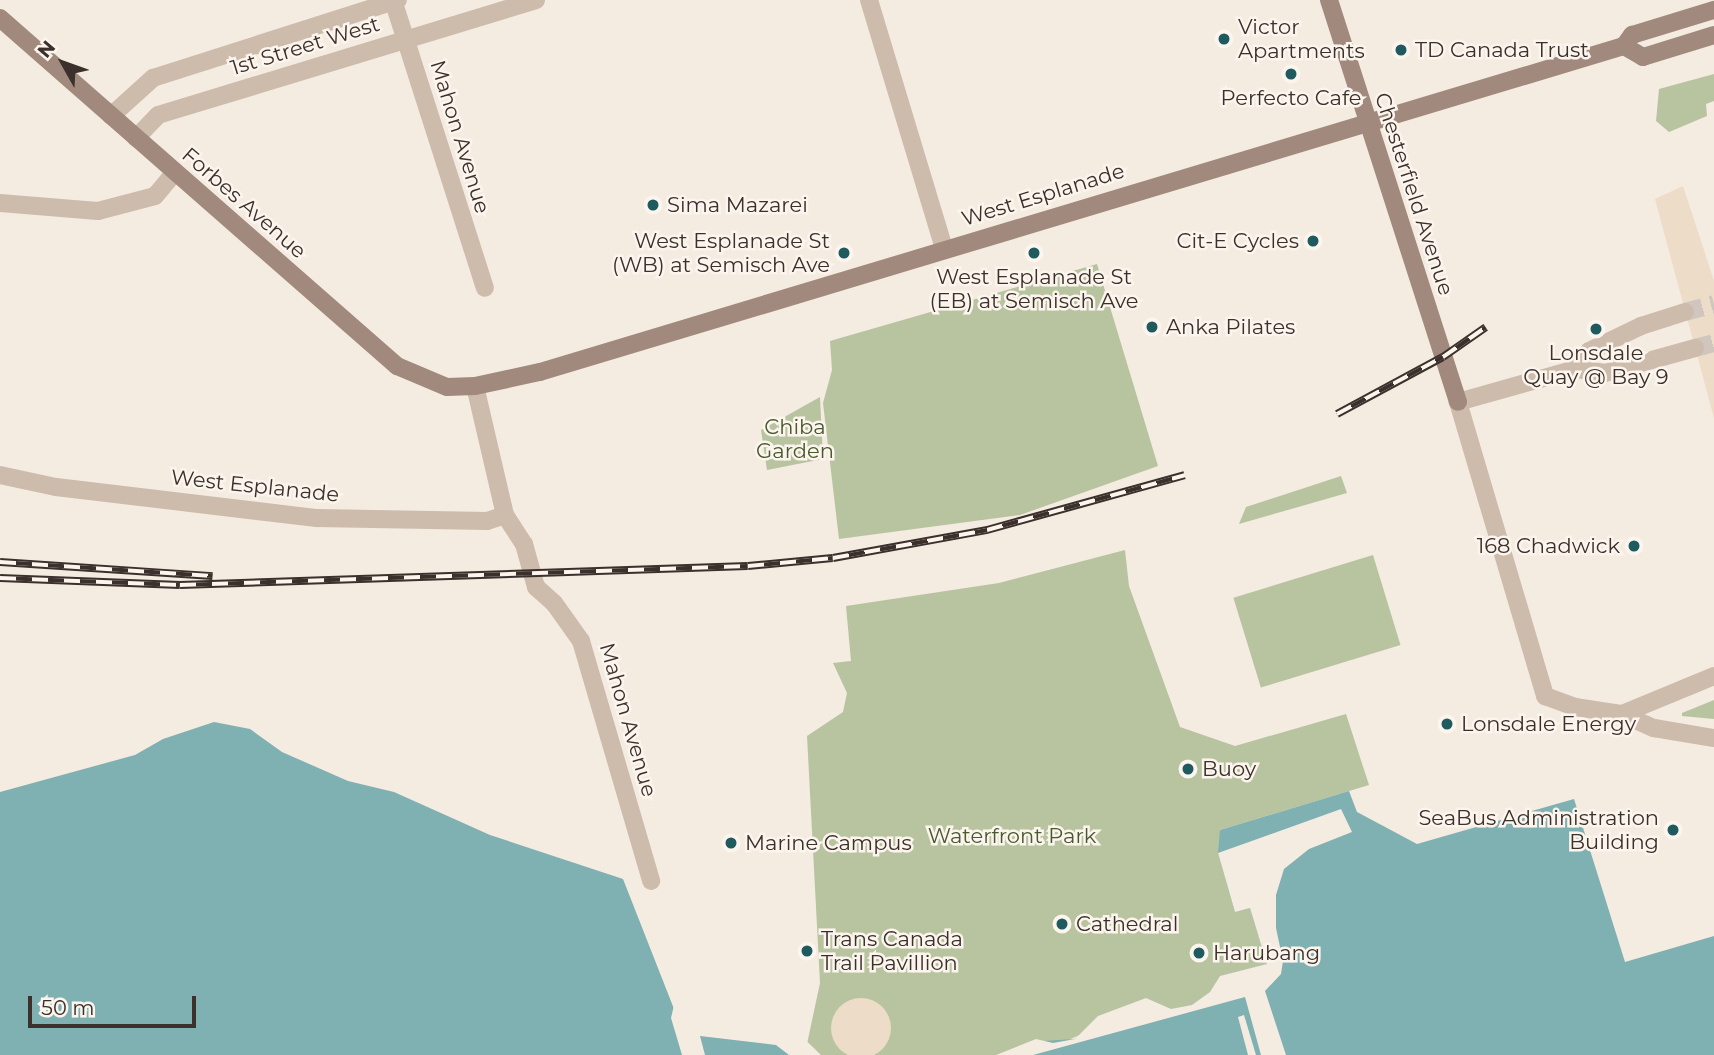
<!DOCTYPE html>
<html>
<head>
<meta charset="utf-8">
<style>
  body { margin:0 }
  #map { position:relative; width:1714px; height:1055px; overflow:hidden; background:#f4ebe1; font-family:Montserrat,sans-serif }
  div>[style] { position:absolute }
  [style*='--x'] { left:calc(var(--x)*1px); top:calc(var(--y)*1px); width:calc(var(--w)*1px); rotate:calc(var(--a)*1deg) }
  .green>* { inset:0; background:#b8c4a0; transform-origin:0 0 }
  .plaza>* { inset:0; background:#ecdcc8 }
  .round { border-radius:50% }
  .water>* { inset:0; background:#7fb0b2 }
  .pier>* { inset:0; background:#f4ebe1 }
  .street-tunnel>* { height:18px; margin-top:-9px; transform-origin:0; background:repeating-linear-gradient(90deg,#cfc6bd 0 18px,transparent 0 27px) }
  .street>* { height:18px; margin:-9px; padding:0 9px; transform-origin:9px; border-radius:9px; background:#cdbbac }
  .secondary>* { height:18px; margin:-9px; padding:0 9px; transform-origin:9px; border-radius:9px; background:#a18a7d }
  .rail>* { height:8px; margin-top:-4px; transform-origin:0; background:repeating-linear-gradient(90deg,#fbf5ee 0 16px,#3b302b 0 32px); box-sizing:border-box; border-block:2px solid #3b302b }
  .dots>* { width:19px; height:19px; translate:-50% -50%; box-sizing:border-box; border:4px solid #fbf5ee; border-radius:50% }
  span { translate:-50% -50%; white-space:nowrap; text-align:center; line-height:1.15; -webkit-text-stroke:5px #fbf5ee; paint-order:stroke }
  .poi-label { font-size:21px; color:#3b302b }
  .left { translate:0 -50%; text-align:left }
  .right { translate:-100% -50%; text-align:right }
  .street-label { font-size:21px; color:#3b302b }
  .park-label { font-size:21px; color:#4a5a2e }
  .north { position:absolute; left:28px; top:28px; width:70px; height:70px; -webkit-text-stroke:5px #fbf5ee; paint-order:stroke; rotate:310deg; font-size:19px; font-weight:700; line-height:28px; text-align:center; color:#3b302b }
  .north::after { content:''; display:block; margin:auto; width:24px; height:32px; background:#3b302b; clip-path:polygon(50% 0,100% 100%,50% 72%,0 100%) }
  .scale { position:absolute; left:28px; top:996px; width:168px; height:32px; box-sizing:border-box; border:4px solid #3b302b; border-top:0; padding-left:9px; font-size:21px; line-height:24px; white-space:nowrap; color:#3b302b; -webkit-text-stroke:5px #fbf5ee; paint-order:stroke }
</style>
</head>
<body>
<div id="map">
  <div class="green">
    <i style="clip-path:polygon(1714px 74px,1714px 101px,1706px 104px,1707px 116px,1669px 132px,1656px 121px,1659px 89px)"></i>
    <i style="clip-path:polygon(1097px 264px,1158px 466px,1020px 515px,839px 539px,823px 403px,832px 370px,830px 341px)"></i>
    <i style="clip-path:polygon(820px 397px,823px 459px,767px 470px,761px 430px)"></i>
    <i style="clip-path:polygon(1341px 476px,1347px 493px,1239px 524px,1246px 507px)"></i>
    <i style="clip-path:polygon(1125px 550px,1129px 586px,1180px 727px,1235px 746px,1346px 714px,1369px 785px,1220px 830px,1235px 912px,1250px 907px,1267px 964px,1220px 976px,1210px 992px,1192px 1005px,1171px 1009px,1156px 1004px,1096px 1020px,1086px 1032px,1064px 1042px,1042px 1041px,999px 1055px,817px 1055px,807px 1044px,820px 983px,807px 736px,843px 712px,847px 693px,833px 663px,851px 661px,846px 606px,999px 583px)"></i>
    <i style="left:1373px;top:555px;width:94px;height:146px;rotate:73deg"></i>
    <i style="clip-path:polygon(1714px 700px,1714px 719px,1682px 716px,1682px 713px)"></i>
  </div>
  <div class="plaza">
    <i style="clip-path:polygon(1683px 186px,1714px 281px,1714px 418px,1655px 199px)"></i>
    <i class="round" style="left:831px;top:998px;width:60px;height:60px"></i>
  </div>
  <div class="water">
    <i style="clip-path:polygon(214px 722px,250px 729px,282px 752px,348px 781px,394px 792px,490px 835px,623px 879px,676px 1014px,817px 1055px,0 1055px,0 792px,135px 755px,163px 739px)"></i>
    <i style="clip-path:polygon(1349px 791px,1357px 812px,1417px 844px,1574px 799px,1625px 962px,1714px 936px,1714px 1055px,999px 1055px,1042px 1041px,1075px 1039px,1096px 1020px,1150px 1001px,1171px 1009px,1192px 1005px,1210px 992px,1220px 976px,1267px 964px,1250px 908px,1235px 912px,1218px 853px,1220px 830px)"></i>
  </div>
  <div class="pier">
    <i style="clip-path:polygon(1341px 809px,1352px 832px,1309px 849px,1284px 869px,1276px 895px,1276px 928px,1283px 961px,1281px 974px,1265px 991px,1286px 1055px,1261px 1055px,1245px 997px,1033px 1055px,996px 1055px,1036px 1039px,1053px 1043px,1075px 1039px,1098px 1016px,1146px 998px,1171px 1009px,1192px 1005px,1210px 992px,1220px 976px,1267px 964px,1250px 908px,1235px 912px,1218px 853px)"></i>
    <i style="clip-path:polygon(675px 1001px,679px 1011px,792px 1027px,821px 1055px,789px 1055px,776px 1045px,700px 1036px,705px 1055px,682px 1055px,671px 1018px)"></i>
    <i style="clip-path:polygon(1244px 1015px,1256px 1055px,1248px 1055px,1238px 1017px)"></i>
  </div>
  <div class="street-tunnel">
    <i style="--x:1685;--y:312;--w:30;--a:-15"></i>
    <i style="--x:1695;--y:348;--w:20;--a:-15"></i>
  </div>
  <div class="street">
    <i style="--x:393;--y:0;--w:302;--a:72.3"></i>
    <i style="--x:869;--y:0;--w:260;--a:73.2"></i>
    <i style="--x:111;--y:116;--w:57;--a:-42.1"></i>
    <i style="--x:153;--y:78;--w:257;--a:-17.7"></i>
    <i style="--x:136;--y:138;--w:32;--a:-46"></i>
    <i style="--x:158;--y:115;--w:395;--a:-16.9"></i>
    <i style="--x:0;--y:203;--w:98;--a:4.7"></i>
    <i style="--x:98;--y:211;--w:59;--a:-14.7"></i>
    <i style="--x:155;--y:196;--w:31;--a:-50"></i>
    <i style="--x:1695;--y:348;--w:93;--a:164.5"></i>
    <i style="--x:1605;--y:373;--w:29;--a:-172"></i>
    <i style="--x:1576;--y:369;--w:123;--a:164.4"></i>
    <i style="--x:1458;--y:402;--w:307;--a:73.5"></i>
    <i style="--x:1545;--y:696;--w:32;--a:20"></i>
    <i style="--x:1575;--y:707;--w:48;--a:8.5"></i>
    <i style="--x:1622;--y:714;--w:35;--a:24"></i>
    <i style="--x:1654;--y:728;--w:61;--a:9.5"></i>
    <i style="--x:1576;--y:369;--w:22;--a:-54"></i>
    <i style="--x:1589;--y:351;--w:58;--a:-25.7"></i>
    <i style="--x:1641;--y:326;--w:46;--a:-17.7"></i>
    <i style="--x:475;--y:386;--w:132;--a:76.9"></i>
    <i style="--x:505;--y:515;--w:35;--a:57"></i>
    <i style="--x:524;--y:544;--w:45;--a:74.4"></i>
    <i style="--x:536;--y:587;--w:24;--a:42"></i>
    <i style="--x:554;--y:603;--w:47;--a:54.6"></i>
    <i style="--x:581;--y:641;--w:250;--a:73.7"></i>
    <i style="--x:0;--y:475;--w:57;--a:12.1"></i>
    <i style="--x:56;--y:487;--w:263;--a:6.8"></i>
    <i style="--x:317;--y:518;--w:170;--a:1"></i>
    <i style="--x:487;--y:521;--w:19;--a:-18"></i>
    <i style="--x:1622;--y:714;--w:100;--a:-22.4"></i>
  </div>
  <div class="secondary">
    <i style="--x:1329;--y:0;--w:422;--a:72.2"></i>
    <i style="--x:0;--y:18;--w:528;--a:41.24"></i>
    <i style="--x:397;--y:366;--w:54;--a:22.8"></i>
    <i style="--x:447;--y:387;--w:28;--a:-2"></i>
    <i style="--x:475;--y:386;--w:66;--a:-12.2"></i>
    <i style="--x:540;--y:372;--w:1132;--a:-16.74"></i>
    <i style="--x:1624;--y:46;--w:14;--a:-54"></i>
    <i style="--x:1632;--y:35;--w:86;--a:-17"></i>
    <i style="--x:1624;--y:46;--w:22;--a:30"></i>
    <i style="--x:1643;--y:57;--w:74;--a:-17.2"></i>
  </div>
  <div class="rail">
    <i style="--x:1337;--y:414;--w:120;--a:-28.3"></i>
    <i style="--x:1443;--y:357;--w:52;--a:-34.9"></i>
    <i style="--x:0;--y:562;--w:213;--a:3.8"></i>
    <i style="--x:0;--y:578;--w:180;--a:2.2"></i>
    <i style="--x:180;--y:585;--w:568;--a:-1.92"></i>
    <i style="--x:748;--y:566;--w:85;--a:-5.4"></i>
    <i style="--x:833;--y:558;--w:157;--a:-10.3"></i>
    <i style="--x:987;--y:530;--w:205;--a:-15.5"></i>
  </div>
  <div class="dots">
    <i style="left:1224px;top:39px;background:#1f5a5e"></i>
    <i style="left:1401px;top:50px;background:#1f5a5e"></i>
    <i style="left:1291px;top:74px;background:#1f5a5e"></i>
    <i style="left:653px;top:205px;background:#1f5a5e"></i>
    <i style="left:1313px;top:241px;background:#1f5a5e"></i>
    <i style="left:844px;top:253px;background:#1f5a5e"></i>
    <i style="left:1034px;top:253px;background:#1f5a5e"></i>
    <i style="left:1152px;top:327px;background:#1f5a5e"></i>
    <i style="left:1596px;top:329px;background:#1f5a5e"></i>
    <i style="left:1634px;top:546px;background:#1f5a5e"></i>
    <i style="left:1447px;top:724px;background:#1f5a5e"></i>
    <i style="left:1188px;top:769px;background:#1f5a5e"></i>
    <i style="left:1673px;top:830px;background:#1f5a5e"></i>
    <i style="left:731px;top:843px;background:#1f5a5e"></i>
    <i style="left:1062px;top:924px;background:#1f5a5e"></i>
    <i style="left:807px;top:951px;background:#1f5a5e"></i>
    <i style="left:1199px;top:953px;background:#1f5a5e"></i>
  </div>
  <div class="poi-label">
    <span class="left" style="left:1238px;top:39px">Victor<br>Apartments</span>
    <span class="left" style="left:1415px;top:50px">TD Canada Trust</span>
    <span style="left:1291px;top:98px">Perfecto Cafe</span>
    <span class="left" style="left:667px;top:205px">Sima Mazarei</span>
    <span class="right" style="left:830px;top:253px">West Esplanade St<br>(WB) at Semisch Ave</span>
    <span class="right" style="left:1299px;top:241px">Cit-E Cycles</span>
    <span style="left:1034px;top:289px">West Esplanade St<br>(EB) at Semisch Ave</span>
    <span class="left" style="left:1166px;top:327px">Anka Pilates</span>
    <span style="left:1596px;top:365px">Lonsdale<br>Quay @ Bay 9</span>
    <span class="right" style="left:1620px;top:546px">168 Chadwick</span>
    <span class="left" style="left:1461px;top:724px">Lonsdale Energy</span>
    <span class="left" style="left:1202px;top:769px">Buoy</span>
    <span class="right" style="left:1659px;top:830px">SeaBus Administration<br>Building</span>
    <span class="left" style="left:745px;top:843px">Marine Campus</span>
    <span class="left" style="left:1076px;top:924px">Cathedral</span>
    <span class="left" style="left:821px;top:951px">Trans Canada<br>Trail Pavillion</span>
    <span class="left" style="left:1213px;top:953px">Harubang</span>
  </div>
  <div class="street-label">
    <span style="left:305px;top:46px;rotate:-17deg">1st Street West</span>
    <span style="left:460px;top:137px;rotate:73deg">Mahon Avenue</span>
    <span style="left:1414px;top:194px;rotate:72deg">Chesterfield Avenue</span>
    <span style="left:1043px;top:195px;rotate:-17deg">West Esplanade</span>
    <span style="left:244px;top:203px;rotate:41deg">Forbes Avenue</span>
    <span style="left:255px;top:486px;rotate:6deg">West Esplanade</span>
    <span style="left:628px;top:720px;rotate:74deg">Mahon Avenue</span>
  </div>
  <div class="park-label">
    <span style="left:795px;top:439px">Chiba<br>Garden</span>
    <span style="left:1012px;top:836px">Waterfront Park</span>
  </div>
  <div class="north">N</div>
  <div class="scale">50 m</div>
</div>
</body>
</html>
